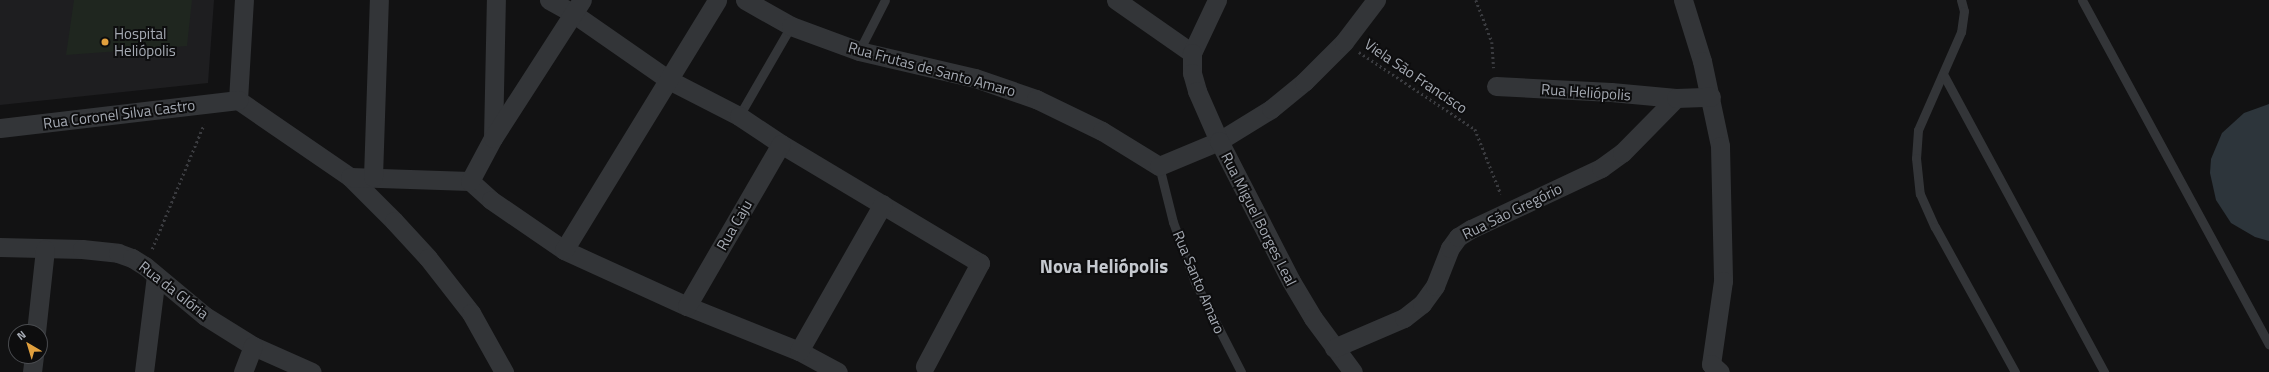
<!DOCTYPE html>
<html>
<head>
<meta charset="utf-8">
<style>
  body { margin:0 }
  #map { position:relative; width:2269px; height:372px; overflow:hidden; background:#121213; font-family:"Titillium Web",sans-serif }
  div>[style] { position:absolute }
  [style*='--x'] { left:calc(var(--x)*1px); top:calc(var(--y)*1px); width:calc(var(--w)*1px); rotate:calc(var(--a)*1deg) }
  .built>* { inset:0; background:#1e1e20 }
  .green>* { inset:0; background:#1f261f }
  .water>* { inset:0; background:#2d353b }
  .path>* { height:2.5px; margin-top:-1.25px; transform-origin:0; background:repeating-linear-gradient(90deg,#3a3b3f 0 2px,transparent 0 5px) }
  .service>* { height:9px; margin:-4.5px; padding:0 4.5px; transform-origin:4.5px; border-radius:4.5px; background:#333538 }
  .minor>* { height:19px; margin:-9.5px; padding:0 9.5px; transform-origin:9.5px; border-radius:9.5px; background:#333538 }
  .dots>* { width:11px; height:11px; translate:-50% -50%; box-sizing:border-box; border:2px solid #0d0d0e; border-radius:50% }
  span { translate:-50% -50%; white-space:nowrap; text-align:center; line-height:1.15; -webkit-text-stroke:4px #0d0d0e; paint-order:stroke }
  .poi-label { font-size:15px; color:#a5aab3 }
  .left { translate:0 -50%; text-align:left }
  .street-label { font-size:15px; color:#a5aab3 }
  .district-label { font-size:19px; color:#c5c9cf; font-weight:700 }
  .north { position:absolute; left:8px; top:324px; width:40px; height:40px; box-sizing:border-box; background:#0d0d0e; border:1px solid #4a4c50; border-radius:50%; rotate:322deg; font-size:11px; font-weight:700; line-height:16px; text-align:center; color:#a5aab3 }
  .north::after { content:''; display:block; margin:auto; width:14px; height:18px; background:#e09f3d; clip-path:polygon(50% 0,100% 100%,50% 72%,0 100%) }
</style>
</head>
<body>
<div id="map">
  <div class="built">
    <i style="clip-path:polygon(0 0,214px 0,208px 83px,0 105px)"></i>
  </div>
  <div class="green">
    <i style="clip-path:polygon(74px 0,192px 0,187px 46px,66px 55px)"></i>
  </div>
  <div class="water">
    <i style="clip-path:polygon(2269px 104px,2269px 241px,2255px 237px,2231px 223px,2216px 200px,2210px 173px,2211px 159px,2222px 133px,2244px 113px)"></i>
  </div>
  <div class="path">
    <i style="--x:1476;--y:0;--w:45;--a:69.1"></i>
    <i style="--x:1492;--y:42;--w:26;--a:86"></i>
    <i style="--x:1359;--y:52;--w:139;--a:33.6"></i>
    <i style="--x:1475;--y:129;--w:70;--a:68.2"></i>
    <i style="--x:152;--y:249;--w:135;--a:-67.4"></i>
  </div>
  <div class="service">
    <i style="--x:1961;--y:0;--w:11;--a:75"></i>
    <i style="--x:1964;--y:11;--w:21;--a:98"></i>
    <i style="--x:1961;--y:32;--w:107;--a:113.7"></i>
    <i style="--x:1918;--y:130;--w:28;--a:94"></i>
    <i style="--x:1916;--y:158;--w:36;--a:84"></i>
    <i style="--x:1920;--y:194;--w:36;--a:66"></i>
    <i style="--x:1935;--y:227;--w:166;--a:61.1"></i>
    <i style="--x:2082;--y:0;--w:392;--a:61.5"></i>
    <i style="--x:859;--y:51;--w:57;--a:-63"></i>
    <i style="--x:1943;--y:74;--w:339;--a:61.6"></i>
    <i style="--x:739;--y:116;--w:104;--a:-60"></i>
    <i style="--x:1159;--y:166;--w:58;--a:76"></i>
    <i style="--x:1173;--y:222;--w:64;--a:69.9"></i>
    <i style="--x:1195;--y:282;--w:101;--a:62.9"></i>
  </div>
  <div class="minor">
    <i style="--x:549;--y:0;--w:29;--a:29"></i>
    <i style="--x:574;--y:14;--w:116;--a:34.8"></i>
    <i style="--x:669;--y:80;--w:79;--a:27.2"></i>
    <i style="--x:739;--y:116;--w:50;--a:33.7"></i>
    <i style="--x:781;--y:144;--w:232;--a:30.9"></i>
    <i style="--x:980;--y:263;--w:117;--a:118.1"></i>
    <i style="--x:745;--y:0;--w:53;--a:29.5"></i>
    <i style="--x:791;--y:26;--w:72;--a:20.2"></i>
    <i style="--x:859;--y:51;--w:119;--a:13.1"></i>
    <i style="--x:975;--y:78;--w:65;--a:19"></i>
    <i style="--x:1036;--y:99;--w:73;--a:25.9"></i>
    <i style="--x:1102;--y:131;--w:67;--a:31.6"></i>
    <i style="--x:1159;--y:166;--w:65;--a:-22.6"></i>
    <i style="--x:1219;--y:141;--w:61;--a:-31.6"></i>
    <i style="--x:1271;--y:109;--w:43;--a:-39.3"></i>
    <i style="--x:1304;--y:82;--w:57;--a:-45"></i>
    <i style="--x:1344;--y:42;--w:53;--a:-52.7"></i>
    <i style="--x:1116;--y:0;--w:93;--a:34.9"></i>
    <i style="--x:1217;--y:0;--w:59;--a:115.3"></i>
    <i style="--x:1192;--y:53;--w:20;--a:90"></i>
    <i style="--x:1192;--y:73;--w:19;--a:74"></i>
    <i style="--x:1197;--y:91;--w:55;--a:66.3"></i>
    <i style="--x:1219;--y:141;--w:157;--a:62.8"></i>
    <i style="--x:1291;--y:281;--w:43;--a:59.3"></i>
    <i style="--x:1313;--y:318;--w:67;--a:53.5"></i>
    <i style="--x:1683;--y:0;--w:64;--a:72.7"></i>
    <i style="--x:1702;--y:61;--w:87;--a:78"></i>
    <i style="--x:1720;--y:146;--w:135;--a:88.7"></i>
    <i style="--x:1723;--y:281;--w:84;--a:98.2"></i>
    <i style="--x:1711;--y:364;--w:12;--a:42"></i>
    <i style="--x:1496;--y:86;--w:115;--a:3"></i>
    <i style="--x:1611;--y:92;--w:65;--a:5.3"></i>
    <i style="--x:238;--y:100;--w:136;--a:34.5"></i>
    <i style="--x:350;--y:177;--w:62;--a:45"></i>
    <i style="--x:394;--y:221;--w:50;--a:47.4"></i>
    <i style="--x:428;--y:258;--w:70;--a:52"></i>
    <i style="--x:471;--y:313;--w:68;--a:60.8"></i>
    <i style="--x:238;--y:100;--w:100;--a:-86.6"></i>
    <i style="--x:0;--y:128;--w:240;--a:-6.7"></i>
    <i style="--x:493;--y:138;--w:138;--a:-88.8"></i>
    <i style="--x:350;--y:177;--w:120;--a:1.9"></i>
    <i style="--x:470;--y:181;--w:28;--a:42"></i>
    <i style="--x:491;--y:200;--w:88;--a:34.4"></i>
    <i style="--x:564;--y:250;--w:135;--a:24.5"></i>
    <i style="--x:687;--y:306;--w:121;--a:21.9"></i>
    <i style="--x:799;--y:351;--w:44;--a:28.3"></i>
    <i style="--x:373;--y:177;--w:177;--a:-88.1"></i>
    <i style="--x:470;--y:181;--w:49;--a:-61.9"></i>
    <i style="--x:493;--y:138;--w:164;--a:-57.2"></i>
    <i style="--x:0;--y:247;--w:82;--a:1.4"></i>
    <i style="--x:82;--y:249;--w:36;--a:6"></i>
    <i style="--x:118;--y:253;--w:15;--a:20"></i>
    <i style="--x:132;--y:258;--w:15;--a:32"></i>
    <i style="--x:145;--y:266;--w:78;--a:39.8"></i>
    <i style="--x:205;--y:316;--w:57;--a:32"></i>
    <i style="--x:253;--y:346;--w:64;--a:23.8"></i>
    <i style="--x:564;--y:250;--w:293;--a:-58.5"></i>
    <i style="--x:687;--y:306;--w:187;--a:-59.9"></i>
    <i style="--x:36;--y:332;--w:83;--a:-83.8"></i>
    <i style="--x:1334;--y:348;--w:76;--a:-23.2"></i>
    <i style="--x:1404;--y:318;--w:23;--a:-38"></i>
    <i style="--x:1422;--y:304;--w:22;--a:-54"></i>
    <i style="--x:1435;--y:286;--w:41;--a:-68.5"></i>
    <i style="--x:1450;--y:248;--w:14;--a:-54"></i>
    <i style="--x:1458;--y:237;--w:15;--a:-32"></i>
    <i style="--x:1471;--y:229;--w:144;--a:-25.1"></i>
    <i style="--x:1601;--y:168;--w:26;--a:-36"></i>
    <i style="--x:1622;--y:153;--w:77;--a:-45.5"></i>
    <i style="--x:1676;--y:98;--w:35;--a:-2"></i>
    <i style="--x:799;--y:351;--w:169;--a:-60.3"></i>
    <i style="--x:32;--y:372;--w:16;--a:-83"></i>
    <i style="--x:144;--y:372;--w:97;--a:-82.9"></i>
    <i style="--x:243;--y:372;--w:28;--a:-69"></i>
  </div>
  <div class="dots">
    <i style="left:105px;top:42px;background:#e09f3d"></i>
  </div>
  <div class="poi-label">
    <span class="left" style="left:114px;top:42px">Hospital<br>Heliópolis</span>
  </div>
  <div class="street-label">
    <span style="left:932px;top:69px;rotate:15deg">Rua Frutas de Santo Amaro</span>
    <span style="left:1416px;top:76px;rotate:34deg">Viela São Francisco</span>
    <span style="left:1586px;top:92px;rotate:4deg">Rua Heliópolis</span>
    <span style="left:119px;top:114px;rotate:-7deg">Rua Coronel Silva Castro</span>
    <span style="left:1512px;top:211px;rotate:-26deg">Rua São Gregório</span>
    <span style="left:1259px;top:219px;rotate:63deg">Rua Miguel Borges Leal</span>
    <span style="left:734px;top:225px;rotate:-60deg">Rua Caju</span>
    <span style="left:1199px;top:282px;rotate:67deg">Rua Santo Amaro</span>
    <span style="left:174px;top:290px;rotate:38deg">Rua da Glória</span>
  </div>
  <div class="district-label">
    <span style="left:1104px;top:266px">Nova Heliópolis</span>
  </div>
  <div class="north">N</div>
</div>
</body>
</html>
